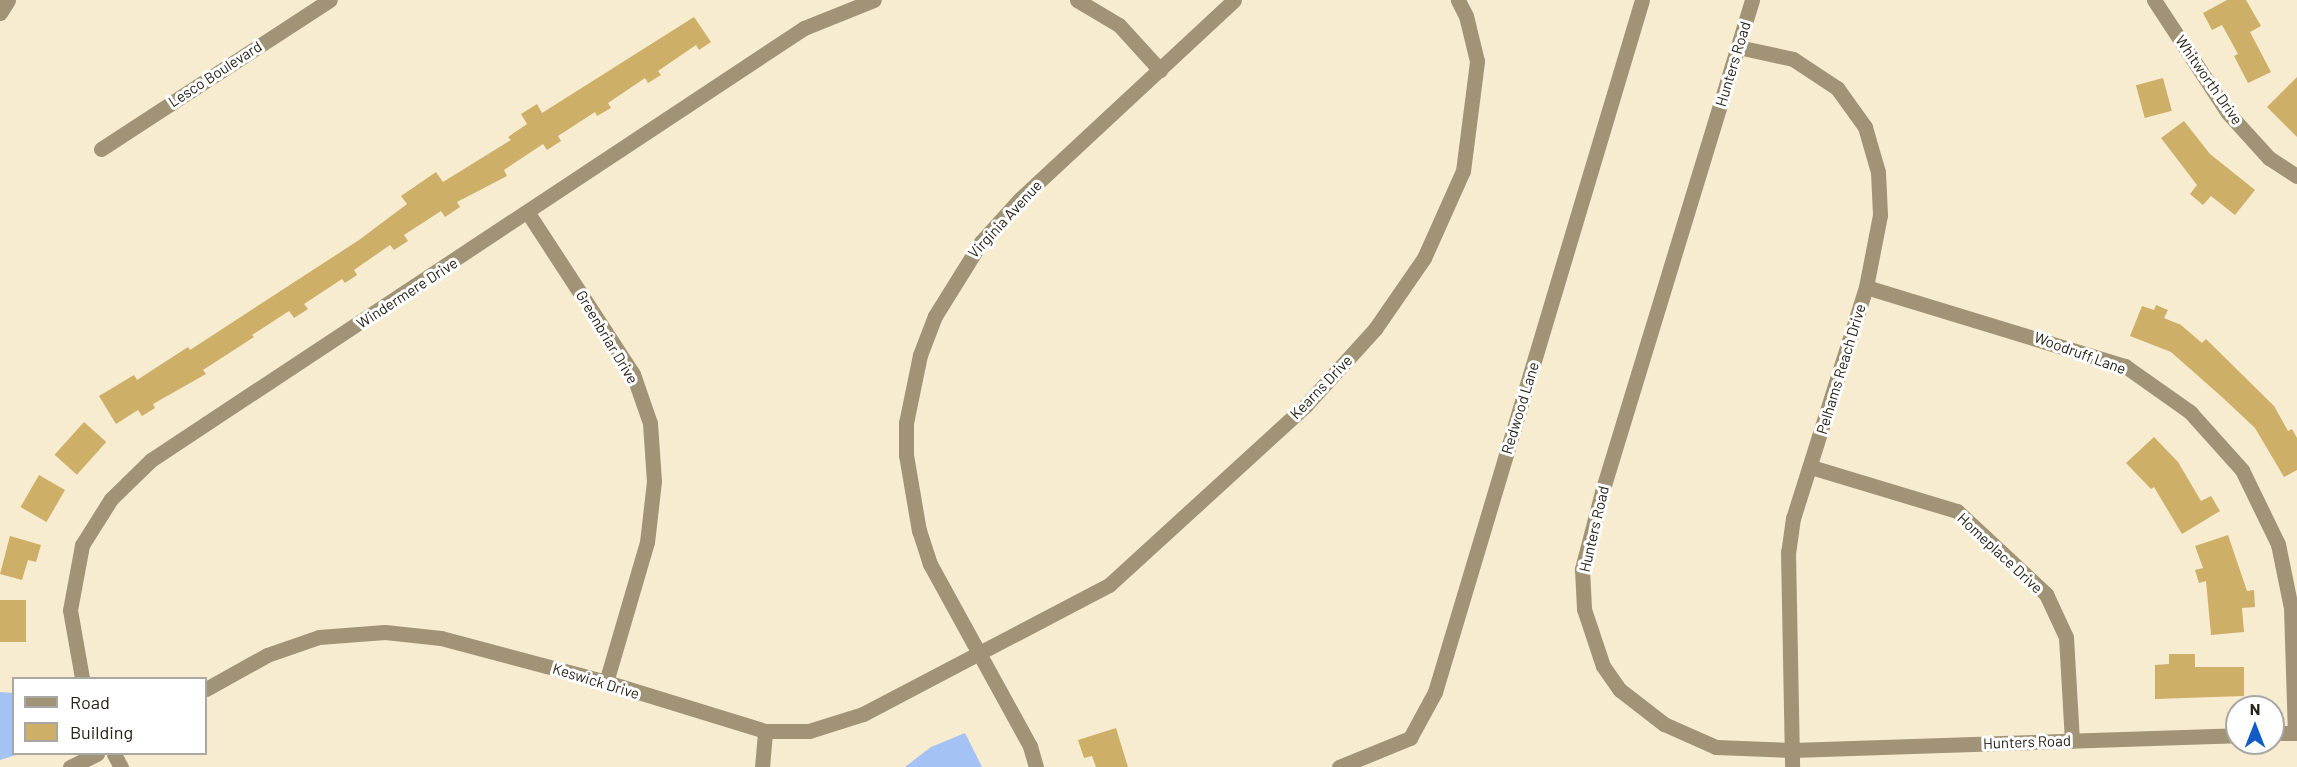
<!DOCTYPE html>
<html>
<head>
<meta charset="utf-8">
<style>
  body { margin:0 }
  #map { position:relative; width:2297px; height:767px; overflow:hidden; background:#f7ebd0; font-family:Barlow,sans-serif }
  div>[style] { position:absolute }
  [style*='--x'] { left:calc(var(--x)*1px); top:calc(var(--y)*1px); width:calc(var(--w)*1px); rotate:calc(var(--a)*1deg) }
  .water>* { inset:0; background:#a4c3f4 }
  .building>* { inset:0; background:#ceaf68; transform-origin:0 0 }
  .minor>* { height:15px; margin:-7.5px; padding:0 7.5px; transform-origin:7.5px; border-radius:7.5px; background:#a09376 }
  span { translate:-50% -50%; white-space:nowrap; text-align:center; line-height:1.15; -webkit-text-stroke:6px #fff; paint-order:stroke }
  .street-label { font-size:15px; color:#262218 }
  .legend { position:absolute; left:12px; top:677px; width:195px; height:78px; box-sizing:border-box; background:#fff; border:2px solid #a8a7a3; margin:0; padding:8px 10px; list-style:none; font-size:18px; color:#262218 }
  .legend li { display:flex; align-items:center; gap:12px; height:30px }
  .legend b { width:30px; border:2px solid #a8a7a3 }
  .north { position:absolute; left:2225px; top:695px; width:60px; height:60px; box-sizing:border-box; background:#fff; border:2px solid #a8a7a3; border-radius:50%; rotate:0deg; font-size:16px; font-weight:700; line-height:24px; text-align:center; color:#262218 }
  .north::after { content:''; display:block; margin:auto; width:21px; height:27px; background:#115bc6; clip-path:polygon(50% 0,100% 100%,50% 72%,0 100%) }
</style>
</head>
<body>
<div id="map">
  <div class="water">
    <i style="clip-path:polygon(0 692px,13px 693px,14px 754px,19px 754px,0 760px)"></i>
    <i style="clip-path:polygon(965px 733px,982px 767px,905px 767px,931px 747px)"></i>
  </div>
  <div class="building">
    <i style="clip-path:polygon(2227px 0,2246px 0,2261px 26px,2250px 32px,2271px 72px,2248px 83px,2234px 56px,2238px 54px,2222px 25px,2212px 30px,2203px 13px)"></i>
    <i style="clip-path:polygon(694px 17px,711px 42px,699px 50px,696px 45px,658px 71px,661px 75px,648px 83px,645px 78px,608px 103px,611px 108px,597px 116px,595px 112px,558px 136px,561px 141px,547px 150px,543px 144px,504px 170px,507px 176px,457px 202px,460px 207px,445px 217px,441px 211px,404px 235px,408px 241px,394px 250px,390px 245px,354px 270px,357px 275px,345px 283px,342px 279px,304px 304px,308px 309px,294px 318px,289px 311px,252px 335px,254px 337px,203px 370px,206px 374px,153px 404px,155px 408px,142px 416px,138px 410px,116px 424px,99px 396px,134px 375px,137px 380px,188px 347px,190px 350px,359px 240px,407px 204px,401px 196px,436px 172px,443px 182px,511px 140px,508px 137px,527px 124px,521px 114px,537px 104px,542px 113px)"></i>
    <i style="clip-path:polygon(2297px 77px,2297px 137px,2267px 107px)"></i>
    <i style="left:2163px;top:78px;width:34px;height:28px;rotate:75deg"></i>
    <i style="clip-path:polygon(2184px 121px,2210px 154px,2255px 190px,2235px 215px,2211px 196px,2203px 205px,2190px 194px,2197px 185px,2161px 138px)"></i>
    <i style="clip-path:polygon(2156px 305px,2168px 310px,2164px 318px,2181px 325px,2202px 343px,2206px 339px,2274px 406px,2288px 431px,2292px 429px,2297px 438px,2297px 470px,2284px 477px,2255px 428px,2222px 397px,2171px 352px,2130px 336px,2142px 306px,2154px 310px)"></i>
    <i style="left:84px;top:422px;width:30px;height:44px;rotate:42deg"></i>
    <i style="clip-path:polygon(2154px 437px,2178px 462px,2201px 501px,2211px 496px,2220px 511px,2182px 534px,2154px 487px,2151px 489px,2126px 463px)"></i>
    <i style="left:39px;top:475px;width:30px;height:37px;rotate:30deg"></i>
    <i style="clip-path:polygon(2228px 535px,2247px 591px,2254px 590px,2255px 607px,2242px 608px,2244px 632px,2211px 635px,2206px 581px,2199px 583px,2195px 570px,2203px 568px,2195px 546px)"></i>
    <i style="clip-path:polygon(10px 536px,41px 545px,36px 562px,28px 560px,22px 580px,0 574px)"></i>
    <i style="left:0;top:600px;width:26px;height:42px"></i>
    <i style="clip-path:polygon(2169px 654px,2195px 654px,2195px 667px,2244px 667px,2244px 696px,2155px 699px,2155px 665px,2169px 664px)"></i>
    <i style="clip-path:polygon(1116px 728px,1128px 767px,1096px 767px,1092px 756px,1084px 758px,1078px 740px)"></i>
  </div>
  <div class="minor">
    <i style="--x:1077;--y:0;--w:49;--a:30.8"></i>
    <i style="--x:1119;--y:25;--w:61;--a:47.7"></i>
    <i style="--x:1752;--y:0;--w:514;--a:106.96"></i>
    <i style="--x:1602;--y:492;--w:80;--a:104.6"></i>
    <i style="--x:1582;--y:569;--w:40;--a:87.1"></i>
    <i style="--x:1584;--y:609;--w:60;--a:71.6"></i>
    <i style="--x:1603;--y:666;--w:29;--a:55"></i>
    <i style="--x:1620;--y:690;--w:56;--a:37.7"></i>
    <i style="--x:1664;--y:724;--w:57;--a:23.9"></i>
    <i style="--x:1716;--y:747;--w:76;--a:2.3"></i>
    <i style="--x:1792;--y:750;--w:445;--a:-1.9"></i>
    <i style="--x:2154;--y:0;--w:135;--a:56.8"></i>
    <i style="--x:2228;--y:113;--w:61;--a:47.7"></i>
    <i style="--x:2269;--y:158;--w:33;--a:33"></i>
    <i style="--x:0;--y:13;--w:15;--a:-58"></i>
    <i style="--x:1738;--y:47;--w:56;--a:12.3"></i>
    <i style="--x:1793;--y:59;--w:53;--a:33.4"></i>
    <i style="--x:1837;--y:88;--w:48;--a:54.3"></i>
    <i style="--x:1865;--y:127;--w:47;--a:73.9"></i>
    <i style="--x:1878;--y:172;--w:43;--a:87.3"></i>
    <i style="--x:1880;--y:215;--w:73;--a:101"></i>
    <i style="--x:1866;--y:287;--w:242;--a:107.5"></i>
    <i style="--x:1793;--y:518;--w:34;--a:98"></i>
    <i style="--x:1788;--y:552;--w:215;--a:88.9"></i>
    <i style="--x:101;--y:149;--w:273;--a:-33.1"></i>
    <i style="--x:528;--y:213;--w:192;--a:56.9"></i>
    <i style="--x:633;--y:374;--w:52;--a:70.9"></i>
    <i style="--x:650;--y:423;--w:58;--a:86.1"></i>
    <i style="--x:654;--y:481;--w:61;--a:96.5"></i>
    <i style="--x:647;--y:542;--w:146;--a:106.3"></i>
    <i style="--x:1866;--y:287;--w:271;--a:17"></i>
    <i style="--x:2125;--y:366;--w:80;--a:35.3"></i>
    <i style="--x:2190;--y:412;--w:78;--a:48.1"></i>
    <i style="--x:2242;--y:470;--w:82;--a:64.1"></i>
    <i style="--x:2278;--y:544;--w:65;--a:78.5"></i>
    <i style="--x:2291;--y:608;--w:125;--a:88.2"></i>
    <i style="--x:1811;--y:467;--w:152;--a:16.8"></i>
    <i style="--x:1957;--y:511;--w:122;--a:43"></i>
    <i style="--x:2046;--y:594;--w:47;--a:65.1"></i>
    <i style="--x:2066;--y:637;--w:104;--a:86.7"></i>
    <i style="--x:82;--y:678;--w:69;--a:-100"></i>
    <i style="--x:70;--y:610;--w:66;--a:-79.5"></i>
    <i style="--x:82;--y:545;--w:54;--a:-57.8"></i>
    <i style="--x:111;--y:499;--w:56;--a:-44.3"></i>
    <i style="--x:151;--y:460;--w:783;--a:-33.49"></i>
    <i style="--x:804;--y:28;--w:75;--a:-21.8"></i>
    <i style="--x:206;--y:689;--w:70;--a:-29.1"></i>
    <i style="--x:267;--y:655;--w:55;--a:-19.1"></i>
    <i style="--x:319;--y:637;--w:66;--a:-4.3"></i>
    <i style="--x:385;--y:632;--w:56;--a:6.1"></i>
    <i style="--x:441;--y:638;--w:171;--a:14.9"></i>
    <i style="--x:606;--y:682;--w:166;--a:17.1"></i>
    <i style="--x:765;--y:731;--w:44;--a:0"></i>
    <i style="--x:809;--y:731;--w:57;--a:-17.5"></i>
    <i style="--x:863;--y:714;--w:278;--a:-27.7"></i>
    <i style="--x:1109;--y:585;--w:267;--a:-42.4"></i>
    <i style="--x:1306;--y:405;--w:103;--a:-47.8"></i>
    <i style="--x:1375;--y:329;--w:86;--a:-55.4"></i>
    <i style="--x:1424;--y:258;--w:95;--a:-65.9"></i>
    <i style="--x:1463;--y:171;--w:111;--a:-82.7"></i>
    <i style="--x:1477;--y:61;--w:46;--a:-103.7"></i>
    <i style="--x:1466;--y:16;--w:18;--a:-117"></i>
    <i style="--x:2273;--y:733;--w:24;--a:0"></i>
    <i style="--x:114;--y:754;--w:15;--a:62"></i>
    <i style="--x:70;--y:767;--w:30;--a:-26"></i>
    <i style="--x:762;--y:767;--w:36;--a:-85"></i>
    <i style="--x:1036;--y:767;--w:22;--a:-106"></i>
    <i style="--x:1030;--y:746;--w:208;--a:-118.8"></i>
    <i style="--x:930;--y:564;--w:35;--a:-108"></i>
    <i style="--x:919;--y:531;--w:77;--a:-99.7"></i>
    <i style="--x:906;--y:455;--w:32;--a:-90"></i>
    <i style="--x:906;--y:423;--w:69;--a:-78.4"></i>
    <i style="--x:920;--y:355;--w:42;--a:-69"></i>
    <i style="--x:935;--y:316;--w:87;--a:-58.1"></i>
    <i style="--x:981;--y:242;--w:58;--a:-47.8"></i>
    <i style="--x:1020;--y:199;--w:292;--a:-42.9"></i>
    <i style="--x:1339;--y:767;--w:77;--a:-22.2"></i>
    <i style="--x:1410;--y:738;--w:52;--a:-61.5"></i>
    <i style="--x:1435;--y:692;--w:722;--a:-73.35"></i>
  </div>
  <div class="street-label">
    <span style="left:1733px;top:64px;rotate:-73deg">Hunters Road</span>
    <span style="left:215px;top:74px;rotate:-33deg">Lesco Boulevard</span>
    <span style="left:2209px;top:80px;rotate:55deg">Whitworth Drive</span>
    <span style="left:1005px;top:219px;rotate:-47deg">Virginia Avenue</span>
    <span style="left:407px;top:293px;rotate:-33deg">Windermere Drive</span>
    <span style="left:607px;top:337px;rotate:59deg">Greenbriar Drive</span>
    <span style="left:2080px;top:353px;rotate:20deg">Woodruff Lane</span>
    <span style="left:1841px;top:369px;rotate:-73deg">Pelhams Reach Drive</span>
    <span style="left:1321px;top:387px;rotate:-46deg">Kearns Drive</span>
    <span style="left:1520px;top:408px;rotate:-73deg">Redwood Lane</span>
    <span style="left:1594px;top:529px;rotate:-77deg">Hunters Road</span>
    <span style="left:2000px;top:553px;rotate:43deg">Homeplace Drive</span>
    <span style="left:596px;top:681px;rotate:17deg">Keswick Drive</span>
    <span style="left:2027px;top:742px;rotate:-2deg">Hunters Road</span>
  </div>
  <ul class="legend">
  <li><b style="height:8px;background:#a09376"></b>Road</li>
  <li><b style="height:16px;background:#ceaf68"></b>Building</li>
  </ul>
  <div class="north">N</div>
</div>
</body>
</html>
